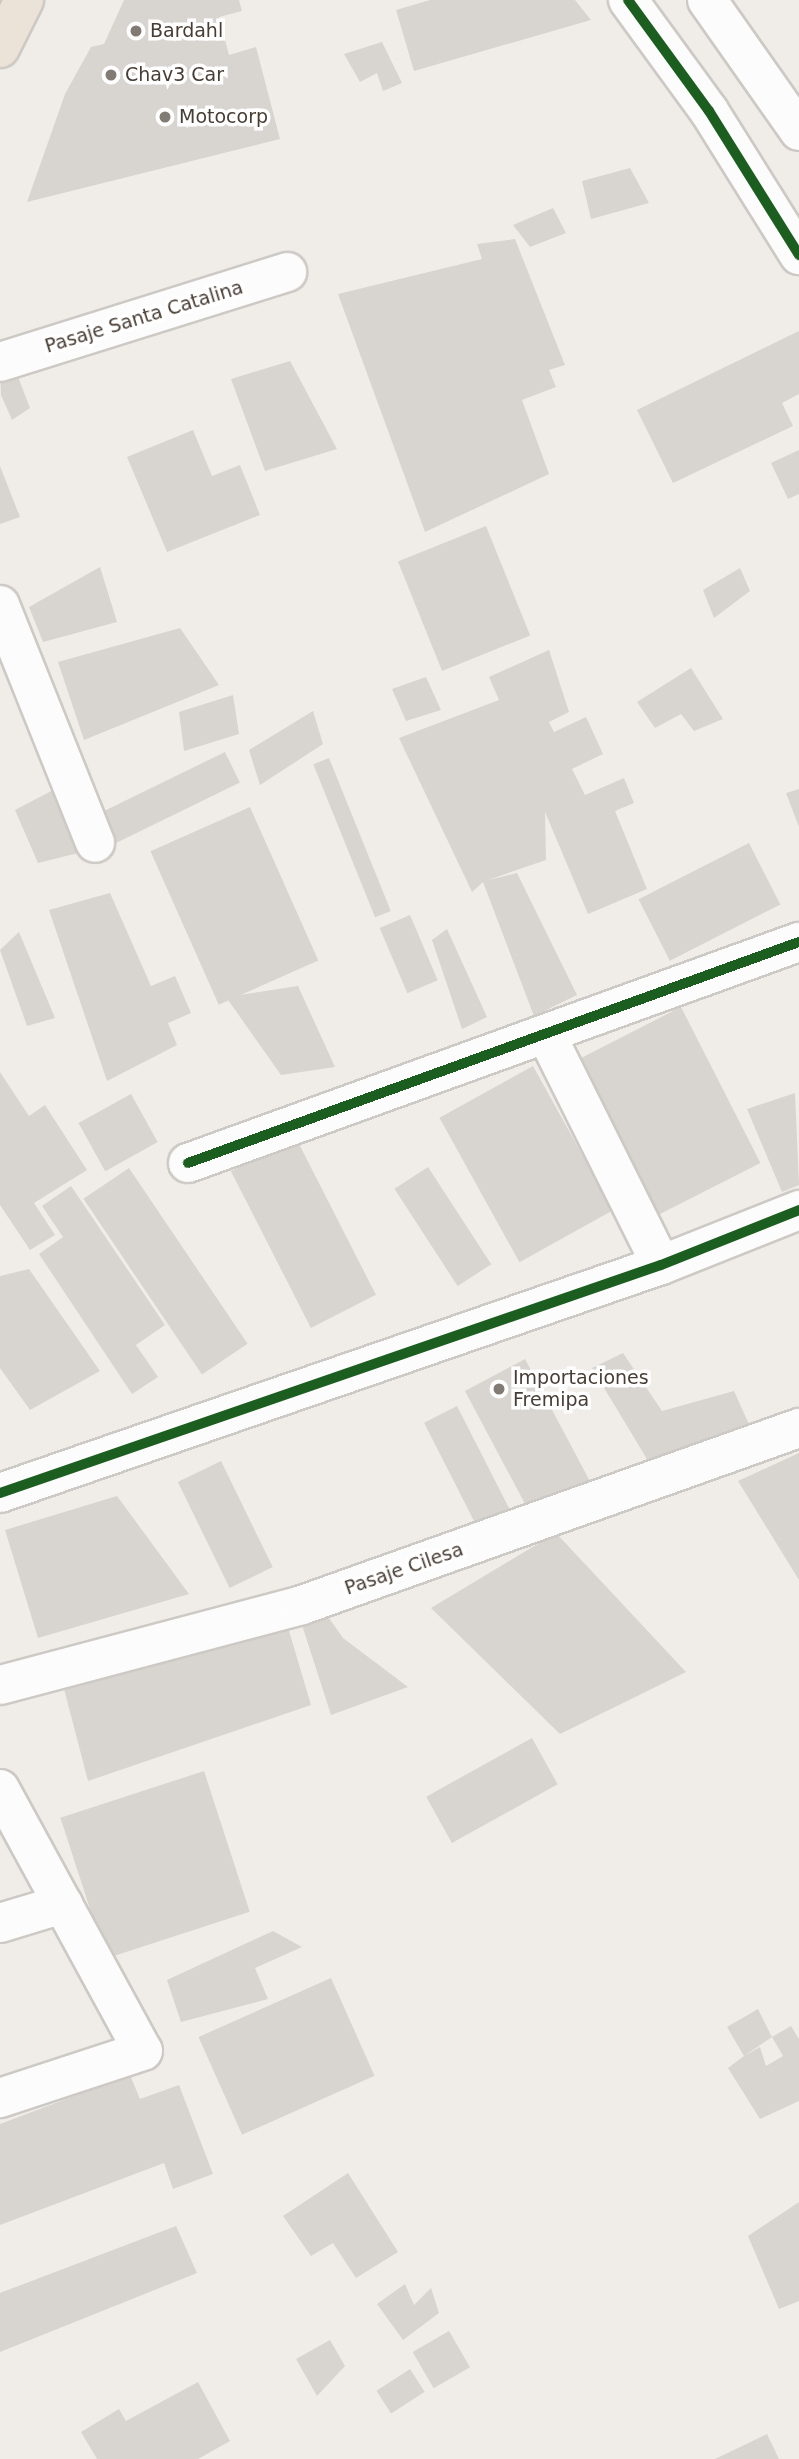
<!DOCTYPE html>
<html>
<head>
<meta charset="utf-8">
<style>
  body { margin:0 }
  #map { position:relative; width:799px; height:2459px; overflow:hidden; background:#f0ede8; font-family:"DejaVu Sans",sans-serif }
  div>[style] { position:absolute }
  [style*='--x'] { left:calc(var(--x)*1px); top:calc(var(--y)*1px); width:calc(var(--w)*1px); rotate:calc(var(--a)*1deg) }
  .building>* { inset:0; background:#d8d4cf; transform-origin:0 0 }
  .roads { filter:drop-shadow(2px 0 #cdc9c4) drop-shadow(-2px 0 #cdc9c4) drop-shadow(0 2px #cdc9c4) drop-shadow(0 -2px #cdc9c4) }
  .minor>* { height:38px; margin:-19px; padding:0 19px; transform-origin:19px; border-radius:19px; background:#fdfcfc }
  .highway>* { height:38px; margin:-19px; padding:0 19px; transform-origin:19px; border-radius:19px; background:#ece3d8 }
  .cycleway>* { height:10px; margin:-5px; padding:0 5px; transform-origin:5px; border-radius:5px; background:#1b5e20 }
  .dots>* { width:19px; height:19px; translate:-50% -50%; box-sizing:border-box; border:4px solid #fff; border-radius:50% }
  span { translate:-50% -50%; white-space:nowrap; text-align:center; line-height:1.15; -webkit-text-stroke:7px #fff; paint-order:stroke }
  .poi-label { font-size:19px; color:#473d34 }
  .left { translate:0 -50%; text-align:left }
  .street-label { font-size:19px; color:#473d34 }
</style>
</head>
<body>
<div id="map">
  <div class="building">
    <i style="clip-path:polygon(124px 0,239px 0,242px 11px,219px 17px,229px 55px,256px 47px,280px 139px,27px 202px,65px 94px,91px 47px,104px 44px)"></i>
    <i style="clip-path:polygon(430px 0,575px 0,591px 20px,414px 71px,396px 10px)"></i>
    <i style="clip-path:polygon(382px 42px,402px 83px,383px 91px,377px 73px,360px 82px,344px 54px)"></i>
    <i style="clip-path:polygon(630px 168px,649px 203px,591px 219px,582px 181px)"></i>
    <i style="clip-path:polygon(553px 208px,566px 233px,530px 247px,513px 225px)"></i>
    <i style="clip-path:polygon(515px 239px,565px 365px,549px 370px,556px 387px,522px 400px,549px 474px,425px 532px,338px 294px,482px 259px,477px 244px)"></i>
    <i style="clip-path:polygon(799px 331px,799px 394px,782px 403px,793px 426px,673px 483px,637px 410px)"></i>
    <i style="clip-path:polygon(290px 361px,337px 449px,265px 471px,231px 379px)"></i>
    <i style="clip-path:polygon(0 367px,17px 374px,30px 408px,12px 420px,1px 395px)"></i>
    <i style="clip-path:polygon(193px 430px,212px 476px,240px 465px,260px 515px,167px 552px,127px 457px)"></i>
    <i style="clip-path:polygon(799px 450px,799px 494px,788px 499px,771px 463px)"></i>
    <i style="clip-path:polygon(0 466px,20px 517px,0 524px)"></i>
    <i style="left:486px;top:526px;width:118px;height:95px;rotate:68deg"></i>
    <i style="clip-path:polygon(100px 567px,117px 622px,43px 642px,29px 607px)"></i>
    <i style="clip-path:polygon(740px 568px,750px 591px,714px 618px,703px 590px)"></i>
    <i style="clip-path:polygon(180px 628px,219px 685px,84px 740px,58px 662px)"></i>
    <i style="clip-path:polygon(549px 650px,569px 712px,549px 722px,554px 732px,586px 717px,603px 754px,572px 769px,585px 795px,624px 778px,634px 803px,615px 811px,647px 889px,588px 914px,545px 812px,546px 860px,488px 880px,517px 873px,577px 995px,534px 1016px,483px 882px,472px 892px,399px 738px,499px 700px,489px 677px)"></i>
    <i style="clip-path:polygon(691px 668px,723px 719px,694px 731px,681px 714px,655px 728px,637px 702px)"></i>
    <i style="clip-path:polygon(426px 677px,441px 710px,406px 721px,392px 689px)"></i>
    <i style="clip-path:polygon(233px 695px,239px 734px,184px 751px,179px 712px)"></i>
    <i style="clip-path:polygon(313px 711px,323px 744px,260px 785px,249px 750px)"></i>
    <i style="left:225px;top:752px;width:34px;height:143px;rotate:64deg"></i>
    <i style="left:329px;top:758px;width:165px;height:17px;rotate:68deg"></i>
    <i style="clip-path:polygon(57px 788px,86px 851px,38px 863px,15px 810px)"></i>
    <i style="clip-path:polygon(799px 789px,799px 827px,786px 793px)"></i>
    <i style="left:250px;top:807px;width:168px;height:109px;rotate:66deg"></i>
    <i style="left:749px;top:843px;width:69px;height:124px;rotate:63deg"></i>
    <i style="clip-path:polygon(110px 893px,151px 986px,175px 976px,191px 1013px,168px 1023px,177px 1045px,107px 1081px,49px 910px)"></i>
    <i style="left:410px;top:915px;width:71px;height:33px;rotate:67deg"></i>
    <i style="clip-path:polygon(447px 929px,487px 1017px,462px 1029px,432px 940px)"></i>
    <i style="clip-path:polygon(19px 932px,55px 1018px,27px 1026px,0 950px)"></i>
    <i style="clip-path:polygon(298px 986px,335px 1067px,281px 1075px,226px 997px)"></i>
    <i style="left:681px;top:1007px;width:175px;height:116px;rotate:63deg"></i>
    <i style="left:533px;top:1066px;width:165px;height:107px;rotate:61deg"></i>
    <i style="clip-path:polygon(0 1072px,29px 1116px,45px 1105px,87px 1170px,34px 1203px,55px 1235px,30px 1250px,0 1205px)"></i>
    <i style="clip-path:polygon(795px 1093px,799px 1185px,782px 1192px,747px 1109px)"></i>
    <i style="left:131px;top:1094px;width:55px;height:60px;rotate:61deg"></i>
    <i style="left:296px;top:1138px;width:176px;height:73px;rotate:63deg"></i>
    <i style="left:428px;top:1167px;width:116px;height:40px;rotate:57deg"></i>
    <i style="left:129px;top:1168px;width:212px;height:55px;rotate:56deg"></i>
    <i style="clip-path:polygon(71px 1186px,165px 1325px,136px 1345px,158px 1377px,132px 1394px,39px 1254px,63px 1237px,42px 1206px)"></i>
    <i style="clip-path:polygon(29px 1269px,100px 1371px,30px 1410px,0 1368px,0 1276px)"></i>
    <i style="clip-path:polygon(623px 1353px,662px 1411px,734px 1391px,752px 1431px,650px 1464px,592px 1368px)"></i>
    <i style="left:525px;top:1359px;width:143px;height:68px;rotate:62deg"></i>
    <i style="left:457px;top:1406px;width:122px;height:37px;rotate:63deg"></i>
    <i style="clip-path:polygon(799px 1453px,799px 1580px,738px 1481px)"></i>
    <i style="left:221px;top:1461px;width:118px;height:48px;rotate:64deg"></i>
    <i style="clip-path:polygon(117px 1496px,189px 1594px,38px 1638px,5px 1530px)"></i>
    <i style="clip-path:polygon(556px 1533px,686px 1672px,560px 1734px,431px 1608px)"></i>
    <i style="clip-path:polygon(329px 1618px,343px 1638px,408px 1687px,331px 1715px,302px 1625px)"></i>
    <i style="clip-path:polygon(287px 1624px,311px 1705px,88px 1781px,63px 1685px)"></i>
    <i style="left:532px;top:1738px;width:53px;height:121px;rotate:61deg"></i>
    <i style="left:204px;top:1771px;width:148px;height:151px;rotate:72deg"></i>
    <i style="clip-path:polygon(273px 1931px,302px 1947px,255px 1968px,268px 1999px,181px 2022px,167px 1980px)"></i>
    <i style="left:331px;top:1978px;width:107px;height:145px;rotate:66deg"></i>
    <i style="clip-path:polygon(758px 2009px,772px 2037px,744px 2056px,760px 2047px,766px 2066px,783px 2056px,772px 2037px,791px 2026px,799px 2039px,799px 2101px,760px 2119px,728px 2068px,744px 2056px,727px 2027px)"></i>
    <i style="clip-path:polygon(130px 2075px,140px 2099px,179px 2085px,213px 2174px,173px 2189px,164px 2163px,0 2225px,0 2124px)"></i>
    <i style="clip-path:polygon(348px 2173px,398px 2252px,356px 2278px,333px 2243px,311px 2256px,283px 2216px)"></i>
    <i style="clip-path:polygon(799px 2202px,799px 2301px,779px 2309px,748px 2236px)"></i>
    <i style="clip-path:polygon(176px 2226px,197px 2273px,0 2352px,0 2293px)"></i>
    <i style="clip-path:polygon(405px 2284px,414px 2305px,431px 2288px,439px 2313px,403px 2340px,377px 2304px)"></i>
    <i style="left:449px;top:2331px;width:42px;height:42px;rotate:60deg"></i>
    <i style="clip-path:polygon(330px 2340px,345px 2366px,317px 2396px,296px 2359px)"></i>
    <i style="left:410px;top:2369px;width:27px;height:40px;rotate:57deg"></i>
    <i style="clip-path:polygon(198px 2382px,230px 2441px,198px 2459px,97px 2459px,81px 2432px,119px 2409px,126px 2421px)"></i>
    <i style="clip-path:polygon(767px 2434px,779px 2459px,715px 2459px)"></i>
  </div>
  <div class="roads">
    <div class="minor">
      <i style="--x:628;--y:0;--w:137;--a:53.9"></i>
      <i style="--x:709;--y:111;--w:170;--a:58"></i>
      <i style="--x:707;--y:0;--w:160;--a:54.9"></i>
      <i style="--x:0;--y:362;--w:301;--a:-17.4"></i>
      <i style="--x:0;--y:605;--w:256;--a:68.2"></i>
      <i style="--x:546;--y:1034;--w:258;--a:63.5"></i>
      <i style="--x:188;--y:1163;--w:650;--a:-19.89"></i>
      <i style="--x:0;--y:1493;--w:699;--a:-19.03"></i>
      <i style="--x:661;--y:1265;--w:149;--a:-21.7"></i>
      <i style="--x:0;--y:1685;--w:312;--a:-14.8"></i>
      <i style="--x:302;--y:1605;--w:528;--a:-19.6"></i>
      <i style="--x:0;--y:1789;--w:298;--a:61.4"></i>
      <i style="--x:143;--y:2051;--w:151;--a:161.8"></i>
      <i style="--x:0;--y:1923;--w:66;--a:-16.8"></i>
    </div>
    <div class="highway">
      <i style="--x:0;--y:48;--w:54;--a:-63.4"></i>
    </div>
  </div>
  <div class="cycleway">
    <i style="--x:628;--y:0;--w:137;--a:53.9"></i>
    <i style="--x:709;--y:111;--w:170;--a:58"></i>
    <i style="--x:188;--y:1163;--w:650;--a:-19.89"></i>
    <i style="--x:0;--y:1493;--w:699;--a:-19.03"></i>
    <i style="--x:661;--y:1265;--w:149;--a:-21.7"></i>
  </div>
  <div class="dots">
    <i style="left:136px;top:31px;background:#827b73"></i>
    <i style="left:111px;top:75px;background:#827b73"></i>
    <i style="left:165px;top:117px;background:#827b73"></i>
    <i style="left:499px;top:1389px;background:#827b73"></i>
  </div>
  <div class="poi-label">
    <span class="left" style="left:150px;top:31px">Bardahl</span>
    <span class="left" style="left:125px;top:75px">Chav3 Car</span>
    <span class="left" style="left:179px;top:117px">Motocorp</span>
    <span class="left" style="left:513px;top:1389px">Importaciones<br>Fremipa</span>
  </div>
  <div class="street-label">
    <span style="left:144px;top:317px;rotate:-17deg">Pasaje Santa Catalina</span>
    <span style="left:404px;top:1569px;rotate:-19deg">Pasaje Cilesa</span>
  </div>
</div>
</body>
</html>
